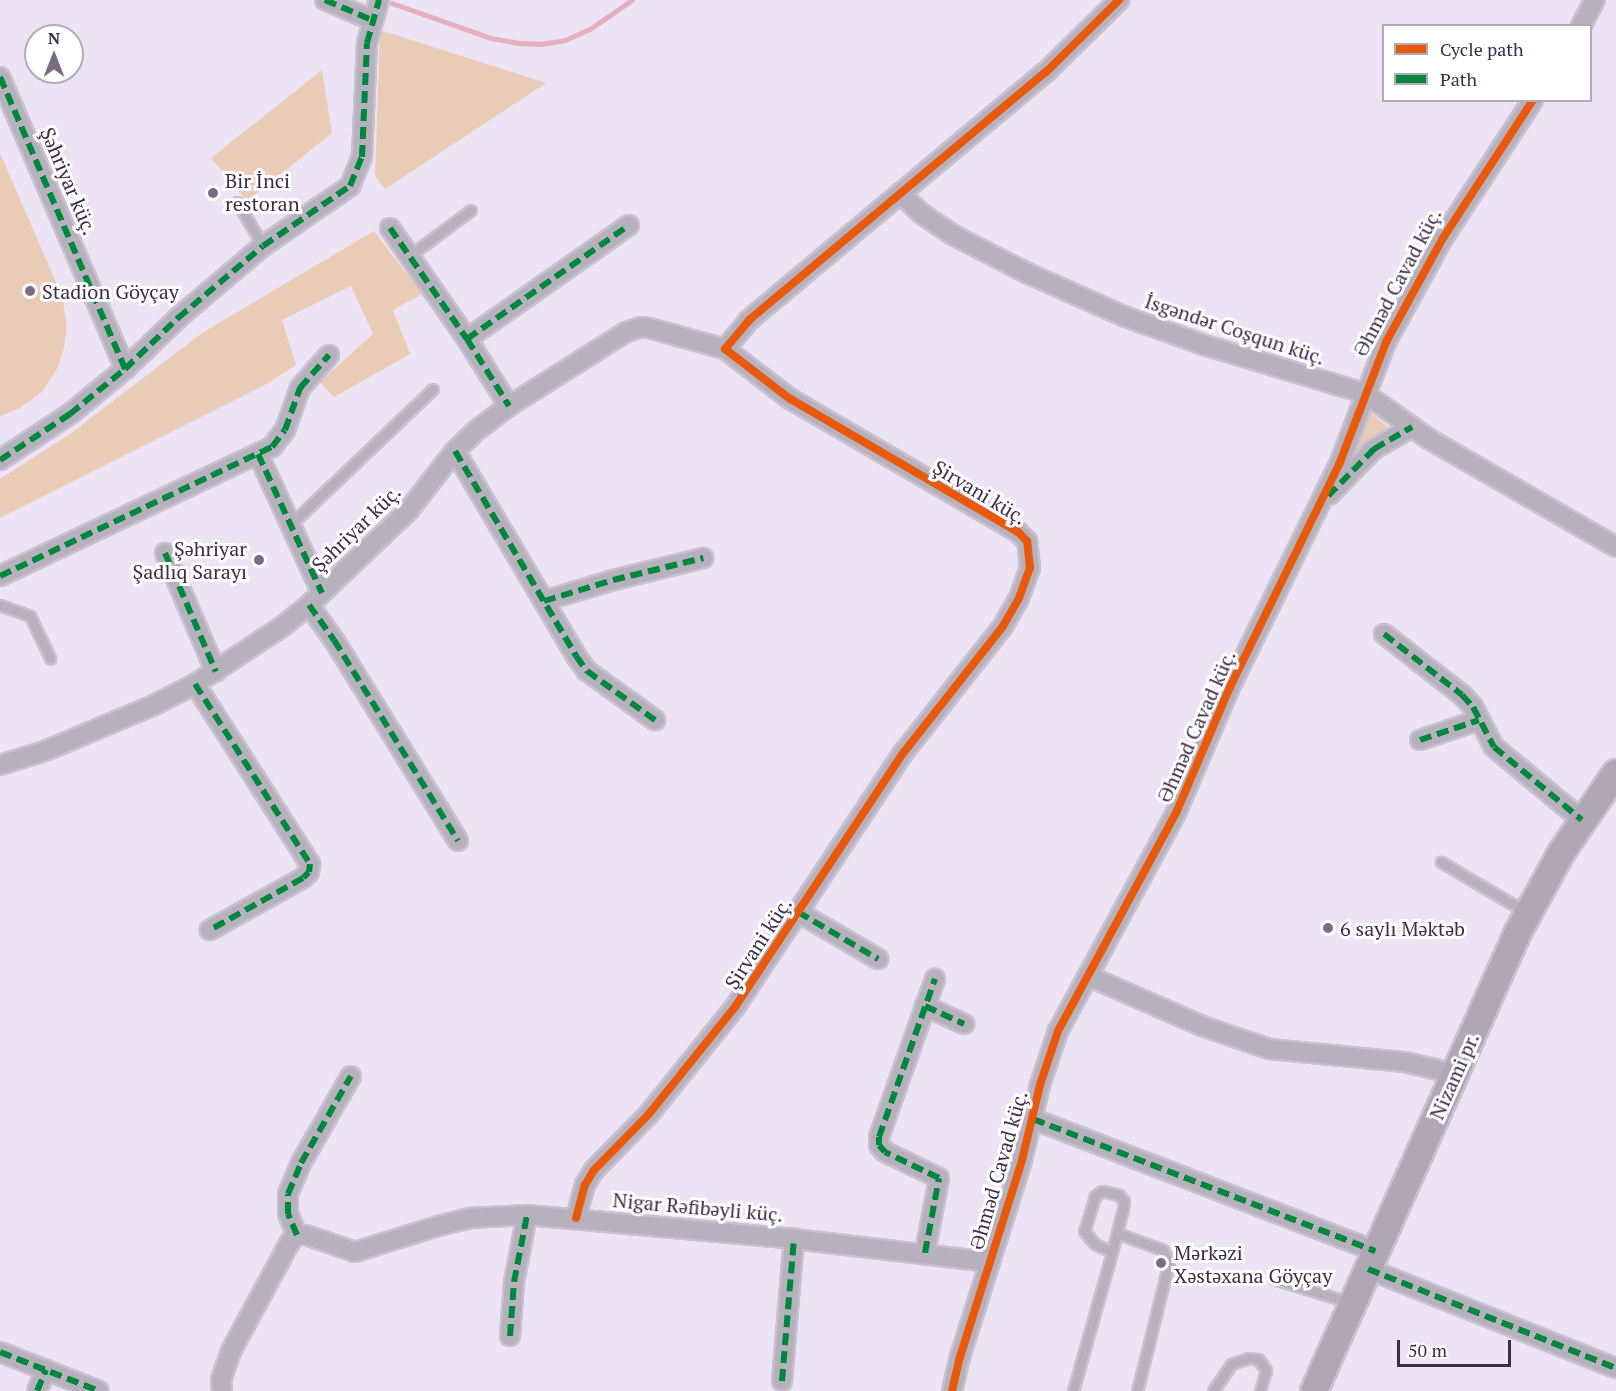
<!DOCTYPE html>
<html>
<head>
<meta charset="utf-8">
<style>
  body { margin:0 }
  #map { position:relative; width:1616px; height:1391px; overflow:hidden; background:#ece3f4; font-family:"PT Serif",serif }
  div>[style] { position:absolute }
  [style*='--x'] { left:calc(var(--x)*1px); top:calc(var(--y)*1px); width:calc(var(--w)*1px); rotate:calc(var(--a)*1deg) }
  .green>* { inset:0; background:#eaccb6 }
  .stream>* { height:4.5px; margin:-2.25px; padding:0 2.25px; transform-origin:2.25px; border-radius:2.25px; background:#e6afbd }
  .roads { filter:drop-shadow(2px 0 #c9c0d0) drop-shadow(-2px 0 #c9c0d0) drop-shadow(0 2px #c9c0d0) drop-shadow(0 -2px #c9c0d0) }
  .lane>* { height:9px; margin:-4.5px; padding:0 4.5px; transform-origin:4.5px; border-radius:4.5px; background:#b7b1be }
  .street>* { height:18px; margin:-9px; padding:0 9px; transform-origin:9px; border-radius:9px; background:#b7b1be }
  .secondary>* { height:26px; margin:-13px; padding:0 13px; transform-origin:13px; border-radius:13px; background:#afa7b5 }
  .quiet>* { height:6px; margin-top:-3px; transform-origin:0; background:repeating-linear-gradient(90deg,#00873e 0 12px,transparent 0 18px) }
  .cycleway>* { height:8px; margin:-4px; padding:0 4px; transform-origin:4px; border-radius:4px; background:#e8590c }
  .dots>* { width:16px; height:16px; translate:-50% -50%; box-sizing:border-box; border:3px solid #fff; border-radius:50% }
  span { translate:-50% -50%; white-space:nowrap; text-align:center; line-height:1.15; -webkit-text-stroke:6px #fff; paint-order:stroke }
  .street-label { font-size:20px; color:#3c2c49 }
  .poi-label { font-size:20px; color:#3c2c49 }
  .left { translate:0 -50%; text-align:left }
  .right { translate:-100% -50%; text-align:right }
  .legend { position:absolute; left:1382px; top:24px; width:210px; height:78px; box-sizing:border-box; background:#fff; border:2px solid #b1abb6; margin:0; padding:8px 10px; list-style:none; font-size:18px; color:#3c2c49 }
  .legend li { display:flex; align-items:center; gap:12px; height:30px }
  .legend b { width:30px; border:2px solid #b1abb6 }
  .north { position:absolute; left:24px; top:24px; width:60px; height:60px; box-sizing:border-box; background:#fff; border:2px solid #b1abb6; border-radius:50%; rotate:0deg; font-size:16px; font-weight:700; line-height:24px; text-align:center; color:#3c2c49 }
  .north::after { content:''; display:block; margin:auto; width:21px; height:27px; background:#7a6c85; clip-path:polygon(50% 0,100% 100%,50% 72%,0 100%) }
  .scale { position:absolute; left:1397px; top:1340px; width:114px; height:27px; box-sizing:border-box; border:3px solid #3c2c49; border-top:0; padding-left:8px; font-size:18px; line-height:21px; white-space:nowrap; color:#3c2c49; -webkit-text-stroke:4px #fff; paint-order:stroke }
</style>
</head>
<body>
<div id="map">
  <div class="green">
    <i style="clip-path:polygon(380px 30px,546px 83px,385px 189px,375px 176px)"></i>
    <i style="clip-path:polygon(322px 70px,332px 133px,247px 201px,211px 158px)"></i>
    <i style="clip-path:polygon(0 153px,55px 280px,63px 301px,67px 327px,64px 348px,57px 369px,42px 392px,20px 408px,0 416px)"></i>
    <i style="clip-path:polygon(374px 231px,422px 294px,393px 310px,410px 354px,334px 397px,320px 382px,373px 334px,351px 286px,282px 320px,296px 365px,263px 386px,0 518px,0 479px,70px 434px,202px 333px)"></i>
    <i style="clip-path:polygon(1371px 413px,1388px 427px,1348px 460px)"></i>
  </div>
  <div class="stream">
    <i style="--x:392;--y:3;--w:105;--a:19.5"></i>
    <i style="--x:491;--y:38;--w:27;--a:10"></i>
    <i style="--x:518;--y:43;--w:23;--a:2"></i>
    <i style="--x:541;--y:44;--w:24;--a:-9"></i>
    <i style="--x:565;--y:40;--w:27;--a:-24"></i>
    <i style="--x:590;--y:29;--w:51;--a:-34.6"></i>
  </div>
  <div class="roads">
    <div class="lane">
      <i style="--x:237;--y:202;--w:51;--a:59.4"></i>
      <i style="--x:409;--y:256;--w:77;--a:-36.6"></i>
      <i style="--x:290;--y:525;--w:197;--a:-43.6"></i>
      <i style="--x:0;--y:605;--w:32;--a:20"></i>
      <i style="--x:30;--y:616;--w:47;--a:64.5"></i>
      <i style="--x:1441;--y:862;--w:99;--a:30.5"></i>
      <i style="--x:1117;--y:1233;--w:49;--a:20.3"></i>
      <i style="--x:1163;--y:1250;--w:13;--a:63"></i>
      <i style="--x:1169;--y:1262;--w:133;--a:103.9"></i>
      <i style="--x:1274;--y:1279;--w:82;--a:17.1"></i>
      <i style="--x:1073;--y:1391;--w:144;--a:-74.3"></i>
      <i style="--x:1112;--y:1252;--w:44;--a:-75.7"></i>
      <i style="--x:1123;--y:1209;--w:8;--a:-83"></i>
      <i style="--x:1124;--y:1201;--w:8;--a:-130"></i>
      <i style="--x:1119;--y:1195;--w:17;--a:-167"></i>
      <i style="--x:1102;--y:1191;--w:9;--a:144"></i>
      <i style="--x:1095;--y:1196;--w:37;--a:107"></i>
      <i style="--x:1084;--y:1231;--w:17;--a:50"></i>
      <i style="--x:1095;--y:1244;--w:19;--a:25"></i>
      <i style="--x:1213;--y:1391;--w:32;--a:-56"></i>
      <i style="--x:1231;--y:1364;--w:18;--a:-19"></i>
      <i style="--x:1248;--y:1358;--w:10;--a:6"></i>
      <i style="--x:1258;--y:1359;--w:14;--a:54"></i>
      <i style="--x:1266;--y:1370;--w:22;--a:106"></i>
    </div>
    <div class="street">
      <i style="--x:325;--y:0;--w:51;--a:23.1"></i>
      <i style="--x:1581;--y:26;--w:30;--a:-62"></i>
      <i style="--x:0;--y:77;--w:318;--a:66.8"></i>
      <i style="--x:901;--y:194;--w:29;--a:44"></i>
      <i style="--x:922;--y:214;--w:37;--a:34"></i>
      <i style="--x:953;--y:235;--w:83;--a:27.2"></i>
      <i style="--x:1027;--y:273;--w:108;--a:24"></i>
      <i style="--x:1126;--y:317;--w:83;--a:19.7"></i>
      <i style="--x:1204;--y:345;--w:167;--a:16.7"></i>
      <i style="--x:1364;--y:393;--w:80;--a:35.3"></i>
      <i style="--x:1429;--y:439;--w:216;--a:30"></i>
      <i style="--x:390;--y:228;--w:135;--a:55.3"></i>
      <i style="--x:467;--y:339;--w:79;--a:57.9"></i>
      <i style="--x:467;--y:339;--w:198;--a:-35.1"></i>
      <i style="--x:455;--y:451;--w:238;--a:59.4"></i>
      <i style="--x:576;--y:656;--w:19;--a:54"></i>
      <i style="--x:587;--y:671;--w:84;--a:35.8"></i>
      <i style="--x:258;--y:454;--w:153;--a:65.3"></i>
      <i style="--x:0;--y:460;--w:84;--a:-33.3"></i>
      <i style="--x:70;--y:414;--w:71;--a:-39.3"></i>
      <i style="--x:125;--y:369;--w:74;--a:-43.9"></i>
      <i style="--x:178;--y:318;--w:111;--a:-40.3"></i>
      <i style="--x:263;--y:246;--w:106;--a:-34.6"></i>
      <i style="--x:350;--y:186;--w:31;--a:-68"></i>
      <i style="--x:362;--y:157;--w:114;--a:-87.5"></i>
      <i style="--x:367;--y:43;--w:45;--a:-74.4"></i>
      <i style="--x:1329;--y:495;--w:64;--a:-45.6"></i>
      <i style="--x:1374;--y:449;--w:44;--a:-30.1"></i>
      <i style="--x:165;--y:553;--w:129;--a:66.8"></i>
      <i style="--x:0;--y:576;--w:301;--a:-25.4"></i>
      <i style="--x:272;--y:447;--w:21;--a:-53"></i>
      <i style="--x:285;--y:430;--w:45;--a:-70.3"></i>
      <i style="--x:300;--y:388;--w:44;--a:-48.7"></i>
      <i style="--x:544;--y:601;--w:72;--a:-16.9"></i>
      <i style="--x:613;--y:580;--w:93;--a:-13.7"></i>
      <i style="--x:309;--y:605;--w:43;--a:54.5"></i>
      <i style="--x:334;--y:640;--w:236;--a:58.3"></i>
      <i style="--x:1384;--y:634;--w:99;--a:38"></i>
      <i style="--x:1462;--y:695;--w:16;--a:47"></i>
      <i style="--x:1473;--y:707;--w:45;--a:62.3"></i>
      <i style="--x:1494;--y:747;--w:114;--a:39.7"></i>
      <i style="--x:195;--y:684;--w:214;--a:57.4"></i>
      <i style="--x:310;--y:864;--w:8;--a:97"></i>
      <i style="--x:309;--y:872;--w:8;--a:135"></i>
      <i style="--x:303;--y:878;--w:107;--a:150.8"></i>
      <i style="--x:1420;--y:740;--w:62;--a:-18.7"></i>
      <i style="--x:0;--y:765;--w:47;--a:-17.3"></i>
      <i style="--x:45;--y:751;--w:121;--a:-22.9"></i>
      <i style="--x:156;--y:704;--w:44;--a:-27.1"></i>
      <i style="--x:195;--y:684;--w:105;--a:-33.4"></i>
      <i style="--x:283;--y:626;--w:33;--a:-39"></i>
      <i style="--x:309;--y:605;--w:138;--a:-43.5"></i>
      <i style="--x:409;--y:510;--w:75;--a:-52.1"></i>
      <i style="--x:455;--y:451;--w:30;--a:-44"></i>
      <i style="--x:477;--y:430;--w:40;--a:-37"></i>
      <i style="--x:509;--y:406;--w:138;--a:-32.3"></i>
      <i style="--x:626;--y:332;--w:16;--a:-18"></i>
      <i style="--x:641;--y:327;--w:8;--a:7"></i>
      <i style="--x:649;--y:328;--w:79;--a:15.4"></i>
      <i style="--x:798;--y:912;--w:93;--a:30.4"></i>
      <i style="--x:1088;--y:976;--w:124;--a:23.7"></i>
      <i style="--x:1202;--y:1026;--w:71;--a:18.9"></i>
      <i style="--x:1269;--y:1049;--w:137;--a:5.5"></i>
      <i style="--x:1405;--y:1062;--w:51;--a:13.5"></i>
      <i style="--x:925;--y:1006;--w:43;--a:24.8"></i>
      <i style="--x:1033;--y:1119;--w:367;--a:21.1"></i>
      <i style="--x:576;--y:1218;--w:34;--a:-75"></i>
      <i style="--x:585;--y:1185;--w:17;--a:-59"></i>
      <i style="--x:594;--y:1170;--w:78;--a:-45.5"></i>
      <i style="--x:649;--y:1114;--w:137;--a:-51.2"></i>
      <i style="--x:735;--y:1007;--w:306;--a:-56.5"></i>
      <i style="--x:904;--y:752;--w:160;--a:-51.8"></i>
      <i style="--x:1003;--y:626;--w:32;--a:-60"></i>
      <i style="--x:1019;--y:598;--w:32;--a:-70"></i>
      <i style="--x:1030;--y:568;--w:27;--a:-96"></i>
      <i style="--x:1027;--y:541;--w:13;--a:-135"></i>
      <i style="--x:1018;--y:532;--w:264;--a:-149.7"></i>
      <i style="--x:790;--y:399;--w:82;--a:-142.4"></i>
      <i style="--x:725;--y:349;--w:38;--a:-50"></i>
      <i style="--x:749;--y:320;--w:387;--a:-39.9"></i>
      <i style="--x:1046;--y:72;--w:103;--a:-44.6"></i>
      <i style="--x:297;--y:1235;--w:23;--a:-113"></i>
      <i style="--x:288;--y:1214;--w:20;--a:-90"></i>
      <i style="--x:288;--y:1194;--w:34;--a:-67"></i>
      <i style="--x:301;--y:1163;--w:100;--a:-60.1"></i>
      <i style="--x:925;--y:1253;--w:76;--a:-79.4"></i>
      <i style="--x:939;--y:1178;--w:60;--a:-154.3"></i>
      <i style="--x:885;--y:1152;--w:9;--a:-131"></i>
      <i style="--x:879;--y:1145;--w:8;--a:-90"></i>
      <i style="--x:879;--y:1137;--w:168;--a:-70.5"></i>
      <i style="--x:1368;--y:1269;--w:267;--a:21.8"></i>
      <i style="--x:510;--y:1336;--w:54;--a:-85.8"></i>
      <i style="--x:514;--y:1282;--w:68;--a:-79"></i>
      <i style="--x:0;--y:1352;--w:106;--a:21.5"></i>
      <i style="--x:782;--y:1381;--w:143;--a:-85.2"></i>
      <i style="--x:37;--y:1391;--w:23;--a:-67"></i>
      <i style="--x:222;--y:1391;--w:11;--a:-95"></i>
      <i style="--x:221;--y:1380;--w:31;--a:-71"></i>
      <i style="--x:231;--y:1351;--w:124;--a:-61.6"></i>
      <i style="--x:290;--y:1242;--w:10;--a:-45"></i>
      <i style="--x:297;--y:1235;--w:9;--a:0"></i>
      <i style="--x:306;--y:1235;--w:52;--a:19.1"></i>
      <i style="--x:355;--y:1252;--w:87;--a:-17.4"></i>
      <i style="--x:438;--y:1226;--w:34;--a:-14"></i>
      <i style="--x:471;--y:1218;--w:56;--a:-3.1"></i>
      <i style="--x:527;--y:1215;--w:268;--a:5.1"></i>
      <i style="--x:794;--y:1239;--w:196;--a:6.7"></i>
      <i style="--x:952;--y:1391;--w:35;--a:-77"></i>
      <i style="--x:960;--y:1357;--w:207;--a:-72.5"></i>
      <i style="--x:1022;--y:1160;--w:77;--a:-76.5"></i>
      <i style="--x:1040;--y:1085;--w:57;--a:-71.6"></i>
      <i style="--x:1058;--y:1031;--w:248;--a:-61.6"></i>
      <i style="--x:1176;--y:813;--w:137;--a:-66.8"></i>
      <i style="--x:1230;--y:687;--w:250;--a:-63.9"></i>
      <i style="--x:1340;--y:462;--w:129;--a:-69"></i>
      <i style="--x:1386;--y:342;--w:119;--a:-61.3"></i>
      <i style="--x:1443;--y:238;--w:165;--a:-56.9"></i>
    </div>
    <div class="secondary">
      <i style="--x:1314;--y:1391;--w:502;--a:-66.04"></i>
      <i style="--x:1518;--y:932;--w:90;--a:-61.4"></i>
      <i style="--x:1561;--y:853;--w:97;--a:-55.5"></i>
    </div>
  </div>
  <div class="quiet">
    <i style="--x:325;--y:0;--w:51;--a:23.1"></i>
    <i style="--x:0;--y:77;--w:318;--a:66.8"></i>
    <i style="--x:390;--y:228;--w:135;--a:55.3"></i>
    <i style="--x:467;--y:339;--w:79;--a:57.9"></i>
    <i style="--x:467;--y:339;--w:198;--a:-35.1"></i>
    <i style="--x:455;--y:451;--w:238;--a:59.4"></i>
    <i style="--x:576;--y:656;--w:19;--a:54"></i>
    <i style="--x:587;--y:671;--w:84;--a:35.8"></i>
    <i style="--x:258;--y:454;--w:153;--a:65.3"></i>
    <i style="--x:0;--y:460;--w:84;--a:-33.3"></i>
    <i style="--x:70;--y:414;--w:71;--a:-39.3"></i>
    <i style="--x:125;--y:369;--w:74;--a:-43.9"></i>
    <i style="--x:178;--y:318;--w:111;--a:-40.3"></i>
    <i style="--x:263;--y:246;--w:106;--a:-34.6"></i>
    <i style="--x:350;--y:186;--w:31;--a:-68"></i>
    <i style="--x:362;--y:157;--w:114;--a:-87.5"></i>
    <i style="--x:367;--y:43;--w:45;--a:-74.4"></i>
    <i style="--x:1328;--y:496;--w:66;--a:-45.6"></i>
    <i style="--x:1374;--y:449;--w:44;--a:-30.1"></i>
    <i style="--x:165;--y:553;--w:129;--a:66.8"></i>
    <i style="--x:0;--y:576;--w:301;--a:-25.4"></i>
    <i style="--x:272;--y:447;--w:21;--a:-53"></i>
    <i style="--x:285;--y:430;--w:45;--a:-70.3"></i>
    <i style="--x:300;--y:388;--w:44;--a:-48.7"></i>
    <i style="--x:544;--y:601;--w:72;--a:-16.9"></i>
    <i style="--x:613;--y:580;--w:93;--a:-13.7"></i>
    <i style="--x:309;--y:605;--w:43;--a:54.5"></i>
    <i style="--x:334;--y:640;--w:236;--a:58.3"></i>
    <i style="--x:1384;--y:634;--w:99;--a:38"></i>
    <i style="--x:1462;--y:695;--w:16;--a:47"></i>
    <i style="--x:1473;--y:707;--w:45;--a:62.3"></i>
    <i style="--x:1494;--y:747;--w:114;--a:39.7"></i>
    <i style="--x:195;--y:684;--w:214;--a:57.4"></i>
    <i style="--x:310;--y:864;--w:8;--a:97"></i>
    <i style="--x:309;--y:872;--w:8;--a:135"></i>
    <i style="--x:303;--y:878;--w:107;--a:150.8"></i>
    <i style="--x:1420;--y:740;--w:62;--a:-18.7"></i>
    <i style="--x:798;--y:912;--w:93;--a:30.4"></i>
    <i style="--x:925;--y:1006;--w:43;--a:24.8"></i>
    <i style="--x:1033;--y:1119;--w:367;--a:21.1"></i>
    <i style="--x:297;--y:1235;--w:23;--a:-113"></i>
    <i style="--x:288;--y:1214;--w:20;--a:-90"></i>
    <i style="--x:288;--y:1194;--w:34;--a:-67"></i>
    <i style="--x:301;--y:1163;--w:100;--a:-60.1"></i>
    <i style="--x:925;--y:1253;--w:76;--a:-79.4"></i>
    <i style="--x:939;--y:1178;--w:60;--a:-154.3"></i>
    <i style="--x:885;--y:1152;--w:9;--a:-131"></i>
    <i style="--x:879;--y:1145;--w:8;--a:-90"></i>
    <i style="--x:879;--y:1137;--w:168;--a:-70.5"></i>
    <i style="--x:1368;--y:1269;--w:267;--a:21.8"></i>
    <i style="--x:510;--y:1336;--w:54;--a:-85.8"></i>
    <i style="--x:514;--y:1282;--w:68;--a:-79"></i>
    <i style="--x:0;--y:1352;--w:106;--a:21.5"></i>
    <i style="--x:782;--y:1381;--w:143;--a:-85.2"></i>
    <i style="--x:37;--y:1391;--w:23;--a:-67"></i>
  </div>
  <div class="cycleway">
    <i style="--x:576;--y:1218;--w:34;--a:-75"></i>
    <i style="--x:585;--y:1185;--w:17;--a:-59"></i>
    <i style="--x:594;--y:1170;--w:78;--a:-45.5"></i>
    <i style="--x:649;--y:1114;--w:137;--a:-51.2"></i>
    <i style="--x:735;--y:1007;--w:306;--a:-56.5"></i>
    <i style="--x:904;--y:752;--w:160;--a:-51.8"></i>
    <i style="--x:1003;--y:626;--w:32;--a:-60"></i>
    <i style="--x:1019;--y:598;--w:32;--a:-70"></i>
    <i style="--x:1030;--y:568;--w:27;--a:-96"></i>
    <i style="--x:1027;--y:541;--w:13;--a:-135"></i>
    <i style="--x:1018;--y:532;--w:264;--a:-149.7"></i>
    <i style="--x:790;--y:399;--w:82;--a:-142.4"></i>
    <i style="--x:725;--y:349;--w:38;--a:-50"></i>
    <i style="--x:749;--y:320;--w:387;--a:-39.9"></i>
    <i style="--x:1046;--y:72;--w:103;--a:-44.6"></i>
    <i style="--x:952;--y:1391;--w:35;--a:-77"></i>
    <i style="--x:960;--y:1357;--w:207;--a:-72.5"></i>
    <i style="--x:1022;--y:1160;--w:77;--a:-76.5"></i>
    <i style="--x:1040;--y:1085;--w:57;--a:-71.6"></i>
    <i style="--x:1058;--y:1031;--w:248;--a:-61.6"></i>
    <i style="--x:1176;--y:813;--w:137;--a:-66.8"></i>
    <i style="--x:1230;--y:687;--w:250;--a:-63.9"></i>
    <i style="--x:1340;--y:462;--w:129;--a:-69"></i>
    <i style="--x:1386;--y:342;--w:119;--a:-61.3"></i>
    <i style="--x:1443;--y:238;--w:165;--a:-56.9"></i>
  </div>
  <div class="dots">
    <i style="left:213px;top:193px;background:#7a6c85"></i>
    <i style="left:30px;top:291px;background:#7a6c85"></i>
    <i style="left:259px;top:560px;background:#7a6c85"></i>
    <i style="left:1328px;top:928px;background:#7a6c85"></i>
    <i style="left:1161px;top:1263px;background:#7a6c85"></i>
  </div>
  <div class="street-label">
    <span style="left:69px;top:181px;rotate:67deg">Şəhriyar küç.</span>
    <span style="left:1397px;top:282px;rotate:-62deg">Əhməd Cavad küç.</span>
    <span style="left:1235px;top:329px;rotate:18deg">İsgəndər Coşqun küç.</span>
    <span style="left:980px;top:492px;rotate:31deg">Şirvani küç.</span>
    <span style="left:356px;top:528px;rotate:-44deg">Şəhriyar küç.</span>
    <span style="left:1196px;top:726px;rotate:-66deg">Əhməd Cavad küç.</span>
    <span style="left:758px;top:943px;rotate:-57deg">Şirvani küç.</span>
    <span style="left:1454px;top:1076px;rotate:-66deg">Nizami pr.</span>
    <span style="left:998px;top:1170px;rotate:-74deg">Əhməd Cavad küç.</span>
    <span style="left:698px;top:1207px;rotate:5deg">Nigar Rəfibəyli küç.</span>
  </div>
  <div class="poi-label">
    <span class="left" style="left:225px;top:192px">Bir İnci<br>restoran</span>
    <span class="left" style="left:42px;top:291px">Stadion Göyçay</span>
    <span class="right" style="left:247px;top:560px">Şəhriyar<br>Şadlıq Sarayı</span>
    <span class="left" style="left:1340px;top:928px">6 saylı Məktəb</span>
    <span class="left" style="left:1174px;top:1264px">Mərkəzi<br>Xəstəxana Göyçay</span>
  </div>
  <ul class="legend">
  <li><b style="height:8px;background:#e8590c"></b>Cycle path</li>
  <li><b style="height:8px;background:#00873e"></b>Path</li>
  </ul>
  <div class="north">N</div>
  <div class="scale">50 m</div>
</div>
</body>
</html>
